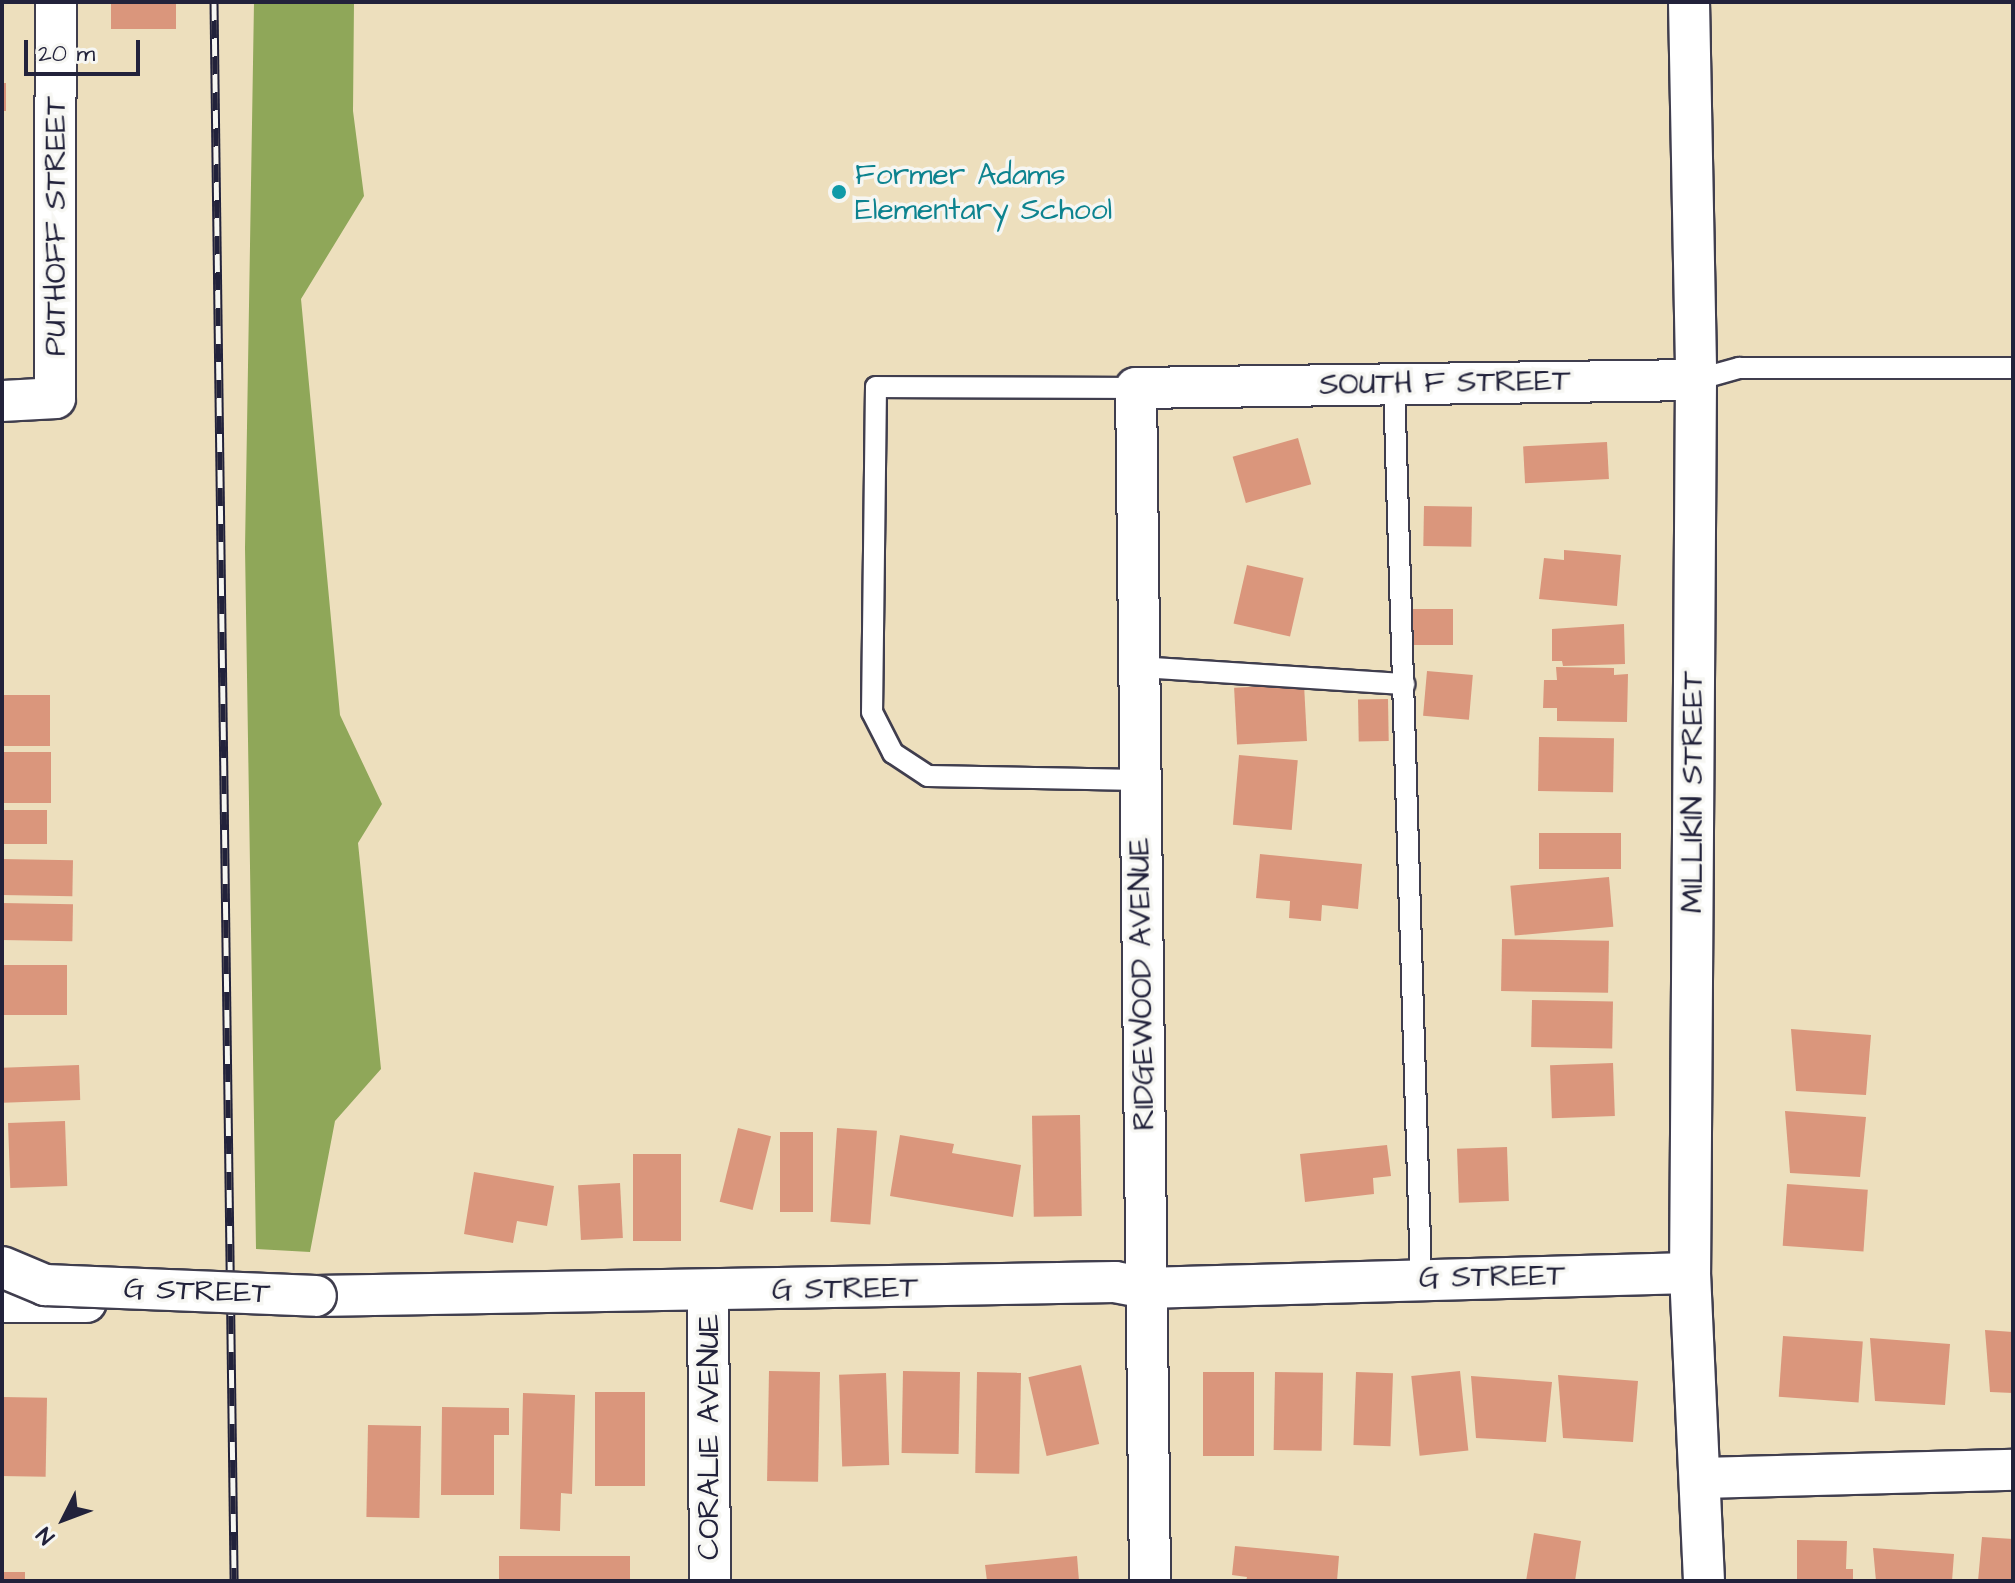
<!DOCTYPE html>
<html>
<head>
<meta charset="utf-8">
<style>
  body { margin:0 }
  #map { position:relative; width:2015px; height:1583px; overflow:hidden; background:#eddfbd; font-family:"Architects Daughter",sans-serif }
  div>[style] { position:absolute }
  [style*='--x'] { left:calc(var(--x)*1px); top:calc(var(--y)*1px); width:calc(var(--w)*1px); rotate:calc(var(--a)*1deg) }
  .forest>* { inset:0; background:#8fa759 }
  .building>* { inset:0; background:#da967c; transform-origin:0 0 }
  .roads { filter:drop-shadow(2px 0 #403e4e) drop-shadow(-2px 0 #403e4e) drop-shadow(0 2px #403e4e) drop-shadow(0 -2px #403e4e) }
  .service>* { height:20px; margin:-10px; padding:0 10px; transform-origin:10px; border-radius:10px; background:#fff }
  .minor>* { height:40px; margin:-20px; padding:0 20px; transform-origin:20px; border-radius:20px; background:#fff }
  .rail>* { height:9px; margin-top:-4.5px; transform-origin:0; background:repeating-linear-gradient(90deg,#f6f6f2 0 18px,#22223b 0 36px); box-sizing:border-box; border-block:2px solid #22223b }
  .bridges { filter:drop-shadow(2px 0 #403e4e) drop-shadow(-2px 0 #403e4e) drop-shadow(0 2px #403e4e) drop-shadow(0 -2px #403e4e) }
  .minor-bridge>* { height:40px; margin:-20px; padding:0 20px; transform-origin:20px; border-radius:20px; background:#fff }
  .dots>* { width:22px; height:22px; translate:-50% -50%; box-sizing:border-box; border:4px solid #f6f6f2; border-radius:50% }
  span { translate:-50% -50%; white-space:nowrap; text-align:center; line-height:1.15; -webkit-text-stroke:7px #f6f6f2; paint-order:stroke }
  .culture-label { font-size:30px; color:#0d838f }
  .left { translate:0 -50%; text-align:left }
  .street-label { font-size:30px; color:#22223b }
  .frame { position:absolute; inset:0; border:4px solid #22223b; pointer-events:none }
  .north { position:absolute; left:24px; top:1479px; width:80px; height:80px; -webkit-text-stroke:6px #f6f6f2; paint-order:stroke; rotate:228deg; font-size:22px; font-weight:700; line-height:32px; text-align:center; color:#22223b }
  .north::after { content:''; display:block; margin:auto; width:28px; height:36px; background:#22223b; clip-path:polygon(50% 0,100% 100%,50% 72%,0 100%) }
  .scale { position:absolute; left:24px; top:40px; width:116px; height:36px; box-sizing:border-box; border:4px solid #22223b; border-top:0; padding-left:10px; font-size:24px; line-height:28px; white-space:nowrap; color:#22223b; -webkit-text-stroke:6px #f6f6f2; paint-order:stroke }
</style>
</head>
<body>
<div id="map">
  <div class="forest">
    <i style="clip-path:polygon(254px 2px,354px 2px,353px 111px,364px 196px,301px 299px,340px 715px,382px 804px,358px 843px,381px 1069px,335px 1121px,310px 1252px,256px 1249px,245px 548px)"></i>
  </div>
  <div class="building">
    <i style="left:111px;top:2px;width:65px;height:27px"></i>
    <i style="left:2px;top:83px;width:4px;height:28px"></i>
    <i style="left:1298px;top:438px;width:48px;height:68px;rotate:74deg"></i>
    <i style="left:1607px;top:442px;width:37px;height:84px;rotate:87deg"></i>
    <i style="left:1424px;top:506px;width:48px;height:40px;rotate:1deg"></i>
    <i style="clip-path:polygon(1564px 550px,1621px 555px,1617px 606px,1539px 599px,1544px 558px,1564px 560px)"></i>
    <i style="left:1247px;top:565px;width:58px;height:60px;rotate:13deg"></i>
    <i style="left:1413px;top:609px;width:40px;height:36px"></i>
    <i style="clip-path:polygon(1624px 624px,1625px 664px,1563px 666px,1562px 661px,1552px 661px,1552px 629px)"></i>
    <i style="clip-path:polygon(1556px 667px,1614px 668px,1614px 675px,1628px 674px,1627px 722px,1557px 721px,1557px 708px,1543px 708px,1544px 680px,1557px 680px)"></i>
    <i style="left:1427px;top:671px;width:46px;height:45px;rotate:5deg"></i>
    <i style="left:1304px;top:684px;width:57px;height:70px;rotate:87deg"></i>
    <i style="left:2px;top:695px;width:48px;height:51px"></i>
    <i style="left:1388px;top:699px;width:42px;height:30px;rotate:89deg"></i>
    <i style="left:1539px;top:737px;width:75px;height:54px;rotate:1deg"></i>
    <i style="left:51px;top:752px;width:51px;height:49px;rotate:90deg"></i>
    <i style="left:1239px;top:755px;width:59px;height:70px;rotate:5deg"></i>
    <i style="left:2px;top:810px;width:45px;height:34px"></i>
    <i style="left:1539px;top:833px;width:82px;height:36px"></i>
    <i style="clip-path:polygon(1260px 854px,1362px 864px,1358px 909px,1322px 905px,1321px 921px,1289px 918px,1290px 901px,1256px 898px)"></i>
    <i style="left:2px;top:859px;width:71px;height:36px;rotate:1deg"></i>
    <i style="left:1609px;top:877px;width:50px;height:99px;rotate:85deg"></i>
    <i style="left:2px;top:903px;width:71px;height:37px;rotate:1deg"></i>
    <i style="left:1502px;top:939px;width:107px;height:52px;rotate:1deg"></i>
    <i style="left:2px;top:965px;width:65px;height:50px"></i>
    <i style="left:1532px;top:1000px;width:81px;height:47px;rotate:1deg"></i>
    <i style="clip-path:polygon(1791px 1029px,1871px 1035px,1866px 1095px,1796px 1091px)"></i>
    <i style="left:1613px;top:1063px;width:53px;height:63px;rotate:88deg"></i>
    <i style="left:79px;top:1065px;width:35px;height:77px;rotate:88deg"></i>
    <i style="clip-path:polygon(1785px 1111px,1866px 1117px,1860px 1177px,1790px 1173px)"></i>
    <i style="left:1080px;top:1115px;width:101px;height:48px;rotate:89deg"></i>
    <i style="left:65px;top:1121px;width:65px;height:57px;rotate:88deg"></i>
    <i style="left:738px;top:1128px;width:34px;height:76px;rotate:14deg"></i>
    <i style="left:837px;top:1128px;width:40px;height:94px;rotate:4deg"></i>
    <i style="left:780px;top:1132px;width:33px;height:80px"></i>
    <i style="clip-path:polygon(900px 1135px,954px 1144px,952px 1153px,1021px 1165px,1013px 1217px,890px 1196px)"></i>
    <i style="clip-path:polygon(1387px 1145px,1391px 1176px,1373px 1178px,1374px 1194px,1305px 1202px,1300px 1154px)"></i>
    <i style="left:1507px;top:1147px;width:54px;height:50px;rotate:88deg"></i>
    <i style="left:633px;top:1154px;width:48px;height:87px"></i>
    <i style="clip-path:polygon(474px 1172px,554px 1186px,547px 1226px,517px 1221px,513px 1243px,464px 1234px)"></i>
    <i style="left:620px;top:1183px;width:55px;height:42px;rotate:87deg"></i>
    <i style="left:1787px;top:1184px;width:81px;height:62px;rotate:4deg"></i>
    <i style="clip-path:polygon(1985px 1330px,2013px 1332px,2013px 1393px,1990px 1392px)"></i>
    <i style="left:1783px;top:1336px;width:80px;height:61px;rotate:4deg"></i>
    <i style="clip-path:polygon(1870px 1338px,1950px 1344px,1945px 1405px,1875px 1401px)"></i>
    <i style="left:1081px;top:1365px;width:81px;height:54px;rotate:77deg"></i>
    <i style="left:769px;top:1371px;width:51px;height:110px;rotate:1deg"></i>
    <i style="left:903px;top:1371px;width:57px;height:82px;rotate:1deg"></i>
    <i style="left:1460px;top:1371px;width:80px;height:49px;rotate:84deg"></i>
    <i style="left:977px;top:1372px;width:44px;height:101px;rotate:1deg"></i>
    <i style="left:1203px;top:1372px;width:51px;height:84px"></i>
    <i style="left:1275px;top:1372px;width:48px;height:78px;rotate:1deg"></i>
    <i style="left:1356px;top:1372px;width:37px;height:73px;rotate:2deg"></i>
    <i style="left:886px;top:1373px;width:92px;height:47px;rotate:88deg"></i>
    <i style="clip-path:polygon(1558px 1375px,1638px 1381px,1633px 1442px,1563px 1438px)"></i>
    <i style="clip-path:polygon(1471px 1376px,1552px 1382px,1546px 1442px,1476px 1438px)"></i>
    <i style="left:595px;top:1392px;width:50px;height:94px"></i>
    <i style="clip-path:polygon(523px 1393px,575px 1395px,572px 1494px,561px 1493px,560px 1531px,520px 1529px)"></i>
    <i style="left:2px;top:1397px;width:45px;height:79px;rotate:1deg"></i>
    <i style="clip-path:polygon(442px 1407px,509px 1408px,509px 1435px,494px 1435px,494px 1495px,441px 1495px)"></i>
    <i style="left:368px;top:1425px;width:53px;height:92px;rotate:1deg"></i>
    <i style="clip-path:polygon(1534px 1533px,1581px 1541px,1575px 1581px,1526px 1581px)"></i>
    <i style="clip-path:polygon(1982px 1537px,2013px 1539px,2013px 1581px,1978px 1581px)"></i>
    <i style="clip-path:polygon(1797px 1540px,1847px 1541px,1846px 1569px,1853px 1569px,1853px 1581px,1797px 1581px)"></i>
    <i style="clip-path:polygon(1235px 1546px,1339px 1556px,1337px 1581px,1246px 1581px,1247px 1577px,1232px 1575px)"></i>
    <i style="clip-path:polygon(1873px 1548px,1954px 1554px,1952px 1581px,1876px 1581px)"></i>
    <i style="left:499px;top:1556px;width:131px;height:25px"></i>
    <i style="clip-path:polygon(1077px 1556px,1079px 1581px,987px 1581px,985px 1565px)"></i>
    <i style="left:2px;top:1572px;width:23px;height:9px"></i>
  </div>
  <div class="roads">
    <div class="service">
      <i style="--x:1696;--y:380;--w:45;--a:-15.6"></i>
      <i style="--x:1739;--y:368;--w:274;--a:0"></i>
      <i style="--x:1394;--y:383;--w:895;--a:88.27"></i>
      <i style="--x:1136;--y:388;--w:260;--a:-179.8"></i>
      <i style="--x:876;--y:387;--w:325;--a:90.7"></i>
      <i style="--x:872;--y:712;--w:46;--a:62.9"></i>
      <i style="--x:893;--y:753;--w:42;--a:33.3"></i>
      <i style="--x:928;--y:776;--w:212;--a:1.1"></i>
      <i style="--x:1140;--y:667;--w:265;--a:3.7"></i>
    </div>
    <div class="minor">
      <i style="--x:1689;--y:2;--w:378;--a:88.9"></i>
      <i style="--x:1696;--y:380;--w:893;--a:90.38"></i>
      <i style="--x:1690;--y:1273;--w:308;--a:87.4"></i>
      <i style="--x:2;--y:401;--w:53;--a:-3.2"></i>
      <i style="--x:55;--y:398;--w:396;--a:-89.9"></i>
      <i style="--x:708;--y:1292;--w:289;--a:89.6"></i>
      <i style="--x:316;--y:1296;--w:799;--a:-1"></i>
      <i style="--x:1115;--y:1282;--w:31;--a:11"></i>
      <i style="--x:1145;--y:1288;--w:545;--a:-1.58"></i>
      <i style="--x:2;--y:1302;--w:84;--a:0"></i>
      <i style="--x:1703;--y:1478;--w:310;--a:-1.5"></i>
      <i style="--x:1150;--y:1581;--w:1193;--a:-90.67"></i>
      <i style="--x:1136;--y:388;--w:560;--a:-0.82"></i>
    </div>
  </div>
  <div class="rail">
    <i style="--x:214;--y:2;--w:1579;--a:89.27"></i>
  </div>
  <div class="bridges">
    <div class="minor-bridge">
      <i style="--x:2;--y:1267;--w:47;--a:22.7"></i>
      <i style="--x:45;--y:1285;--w:271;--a:2.3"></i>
    </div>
  </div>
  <div class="dots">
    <i style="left:839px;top:192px;background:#0f9aa8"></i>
  </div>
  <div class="culture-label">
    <span class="left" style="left:855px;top:192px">Former Adams<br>Elementary School</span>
  </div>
  <div class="street-label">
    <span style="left:56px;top:226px;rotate:-90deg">PUTHOFF STREET</span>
    <span style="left:1445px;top:383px;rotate:-1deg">SOUTH F STREET</span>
    <span style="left:1693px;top:792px;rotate:-90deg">MILLIKIN STREET</span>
    <span style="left:1142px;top:984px;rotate:-91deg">RIDGEWOOD AVENUE</span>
    <span style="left:1492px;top:1277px;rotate:-1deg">G STREET</span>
    <span style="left:845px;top:1289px;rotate:-1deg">G STREET</span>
    <span style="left:197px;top:1291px;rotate:2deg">G STREET</span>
    <span style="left:709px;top:1437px;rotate:-90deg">CORALIE AVENUE</span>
  </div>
  <div class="frame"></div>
  <div class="north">N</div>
  <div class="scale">20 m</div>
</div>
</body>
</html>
